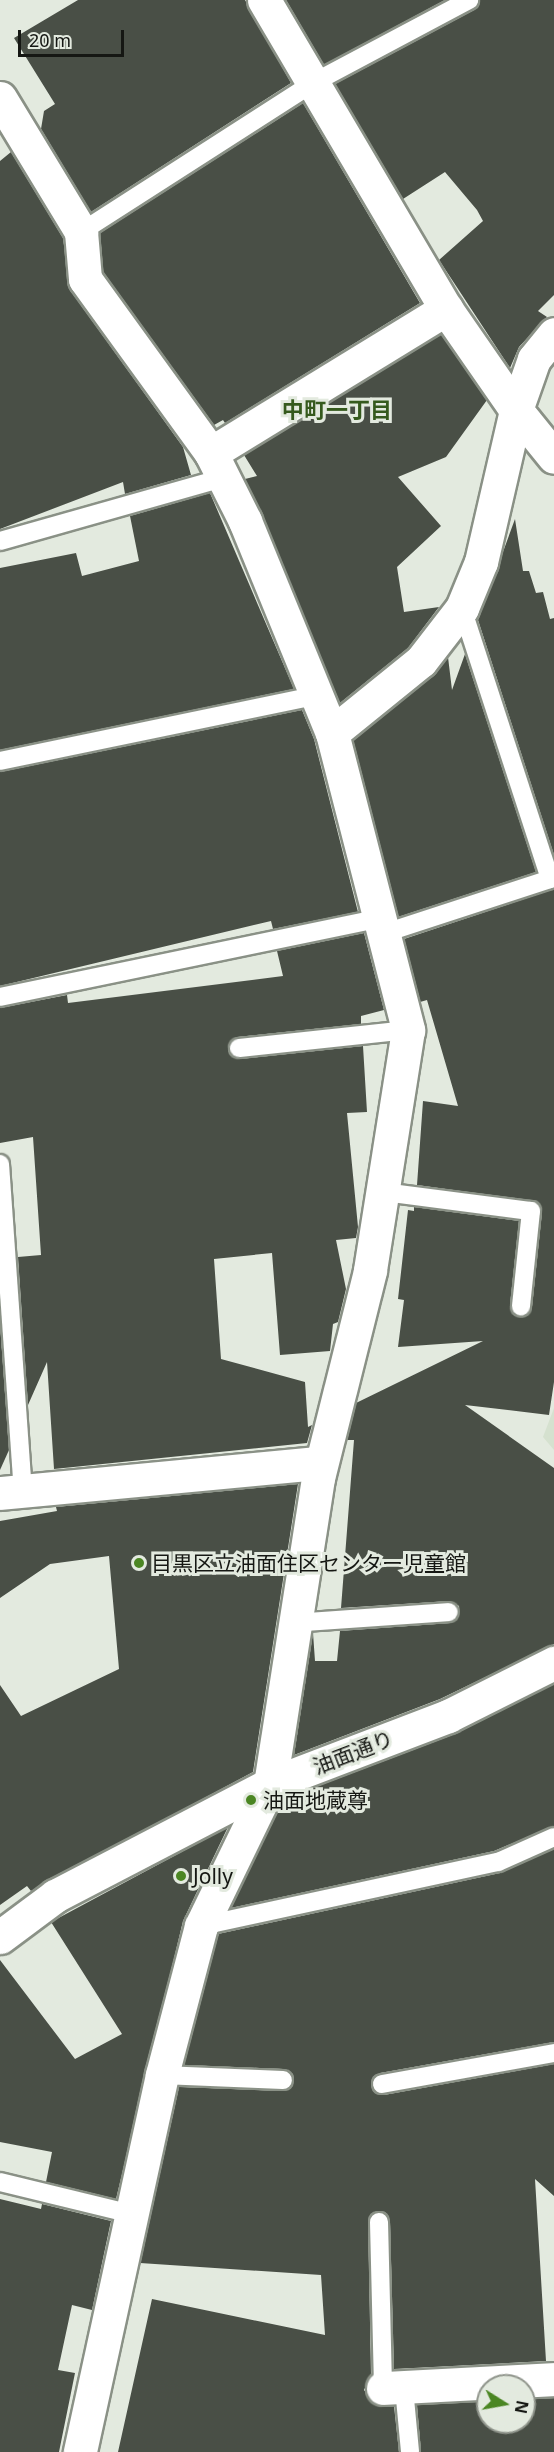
<!DOCTYPE html>
<html>
<head>
<meta charset="utf-8">
<style>
  body { margin:0 }
  #map { position:relative; width:554px; height:2452px; overflow:hidden; background:#e3eadf; font-family:"Noto Sans","Noto Sans JP",sans-serif }
  div>[style] { position:absolute }
  [style*='--x'] { left:calc(var(--x)*1px); top:calc(var(--y)*1px); width:calc(var(--w)*1px); rotate:calc(var(--a)*1deg) }
  .built>* { inset:0; background:#d5e1cf }
  .building>* { inset:0; background:#494f46 }
  .roads { filter:drop-shadow(2px 0 #8a9186) drop-shadow(-2px 0 #8a9186) drop-shadow(0 2px #8a9186) drop-shadow(0 -2px #8a9186) }
  .lane>* { height:18px; margin:-9px; padding:0 9px; transform-origin:9px; border-radius:9px; background:#fff }
  .street>* { height:33px; margin:-16.5px; padding:0 16.5px; transform-origin:16.5px; border-radius:16.5px; background:#fff }
  .dots>* { width:16px; height:16px; translate:-50% -50%; box-sizing:border-box; border:3px solid #e3eadf; border-radius:50% }
  span { translate:-50% -50%; white-space:nowrap; text-align:center; line-height:1.15; -webkit-text-stroke:6px #e3eadf; paint-order:stroke }
  .poi-label { font-size:21px; color:#151713 }
  .left { translate:0 -50%; text-align:left }
  .street-label { font-size:21px; color:#151713 }
  .neighbourhood-label { font-size:22px; color:#355a1d; font-weight:700 }
  .north { position:absolute; left:476px; top:2374px; width:60px; height:60px; box-sizing:border-box; background:#e3eadf; border:2px solid #91968d; border-radius:50%; rotate:101deg; font-size:16px; font-weight:700; line-height:24px; text-align:center; color:#151713 }
  .north::after { content:''; display:block; margin:auto; width:21px; height:27px; background:#4b8623; clip-path:polygon(50% 0,100% 100%,50% 72%,0 100%) }
  .scale { position:absolute; left:18px; top:30px; width:106px; height:27px; box-sizing:border-box; border:3px solid #151713; border-top:0; padding-left:8px; font-size:18px; line-height:21px; white-space:nowrap; color:#151713; -webkit-text-stroke:4px #e3eadf; paint-order:stroke }
</style>
</head>
<body>
<div id="map">
  <div class="built">
    <i style="clip-path:polygon(554px 1408px,554px 1450px,543px 1437px)"></i>
  </div>
  <div class="building">
    <i style="clip-path:polygon(78px 0,245px 0,291px 83px,91px 212px,41px 129px,44px 111px,55px 104px,14px 38px)"></i>
    <i style="clip-path:polygon(286px 0,445px 0,324px 65px)"></i>
    <i style="clip-path:polygon(480px 0,554px 0,554px 295px,538px 311px,547px 317px,519px 347px,510px 368px,439px 260px,483px 221px,477px 210px,445px 172px,403px 199px,335px 84px,474px 10px)"></i>
    <i style="clip-path:polygon(303px 103px,420px 303px,225px 423px,223px 420px,214px 425px,103px 272px,100px 233px)"></i>
    <i style="clip-path:polygon(11px 152px,63px 238px,70px 290px,183px 447px,191px 475px,125px 494px,123px 482px,0 529px,0 161px)"></i>
    <i style="clip-path:polygon(441px 334px,487px 400px,446px 457px,398px 477px,441px 526px,397px 567px,404px 612px,439px 607px,408px 648px,340px 703px,245px 479px,257px 476px,244px 455px)"></i>
    <i style="clip-path:polygon(210px 493px,294px 689px,0 750px,0 568px,76px 553px,82px 576px,139px 561px,130px 516px)"></i>
    <i style="clip-path:polygon(515px 519px,523px 571px,529px 571px,536px 593px,543px 592px,550px 619px,554px 618px,554px 855px,478px 620px)"></i>
    <i style="clip-path:polygon(465px 654px,536px 872px,398px 917px,353px 740px,433px 675px,448px 657px,452px 690px)"></i>
    <i style="clip-path:polygon(302px 710px,314px 739px,358px 912px,273px 929px,271px 921px,0 986px,0 772px)"></i>
    <i style="clip-path:polygon(554px 889px,554px 1382px,549px 1415px,465px 1405px,554px 1468px,554px 1644px,440px 1699px,294px 1755px,313px 1633px,315px 1661px,337px 1661px,340px 1631px,450px 1623px,459px 1616px,459px 1606px,449px 1601px,341px 1608px,354px 1440px,347px 1440px,356px 1403px,483px 1341px,398px 1347px,404px 1300px,398px 1299px,408px 1210px,414px 1211px,414px 1207px,519px 1221px,510px 1305px,514px 1315px,520px 1317px,532px 1307px,542px 1212px,538px 1202px,417px 1185px,423px 1101px,458px 1106px,427px 1000px,420px 1002px,404px 939px)"></i>
    <i style="clip-path:polygon(364px 933px,384px 1010px,361px 1016px,361px 1024px,237px 1037px,228px 1049px,230px 1055px,240px 1059px,363px 1046px,367px 1112px,347px 1113px,358px 1227px,356px 1238px,336px 1240px,346px 1289px,338px 1322px,333px 1324px,330px 1351px,280px 1355px,272px 1253px,214px 1259px,221px 1359px,305px 1382px,308px 1427px,312px 1425px,307px 1443px,54px 1469px,47px 1362px,28px 1405px,18px 1257px,41px 1255px,33px 1137px,0 1143px,0 1008px,67px 995px,68px 1003px,283px 976px,277px 951px)"></i>
    <i style="clip-path:polygon(0 1324px,9px 1450px,0 1470px)"></i>
    <i style="clip-path:polygon(298px 1484px,253px 1772px,31px 1891px,27px 1886px,0 1905px,0 1685px,21px 1716px,119px 1669px,109px 1556px,50px 1564px,0 1598px,0 1521px,57px 1511px,56px 1507px)"></i>
    <i style="clip-path:polygon(554px 1684px,554px 1826px,494px 1851px,231px 1908px,284px 1799px,455px 1734px)"></i>
    <i style="clip-path:polygon(228px 1827px,183px 1921px,116px 2199px,46px 2182px,52px 2152px,0 2142px,0 1960px,75px 2059px,122px 2034px,51px 1922px)"></i>
    <i style="clip-path:polygon(554px 1849px,554px 2042px,380px 2073px,371px 2085px,374px 2092px,384px 2095px,554px 2064px,554px 2196px,535px 2179px,546px 2361px,394px 2369px,390px 2222px,385px 2212px,378px 2211px,368px 2222px,371px 2374px,364px 2390px,374px 2404px,394px 2406px,399px 2452px,118px 2452px,152px 2299px,325px 2335px,321px 2275px,140px 2263px,179px 2087px,283px 2091px,294px 2081px,293px 2074px,283px 2069px,184px 2065px,218px 1934px,500px 1873px)"></i>
    <i style="clip-path:polygon(0 2199px,41px 2209px,42px 2204px,111px 2221px,92px 2310px,72px 2305px,58px 2370px,75px 2373px,59px 2452px,0 2452px)"></i>
    <i style="clip-path:polygon(554px 2398px,554px 2452px,421px 2452px,417px 2405px,488px 2401px,488px 2422px,524px 2422px,524px 2399px)"></i>
  </div>
  <div class="roads">
    <div class="lane">
      <i style="--x:81;--y:232;--w:276;--a:-32.7"></i>
      <i style="--x:313;--y:83;--w:177;--a:-28"></i>
      <i style="--x:0;--y:541;--w:235;--a:-15.8"></i>
      <i style="--x:0;--y:761;--w:326;--a:-11.7"></i>
      <i style="--x:382;--y:934;--w:177;--a:-18.1"></i>
      <i style="--x:550;--y:879;--w:285;--a:-108"></i>
      <i style="--x:0;--y:997;--w:386;--a:-11.7"></i>
      <i style="--x:239;--y:1048;--w:170;--a:-6.1"></i>
      <i style="--x:0;--y:1164;--w:328;--a:86"></i>
      <i style="--x:384;--y:1192;--w:148;--a:7.4"></i>
      <i style="--x:531;--y:1211;--w:96;--a:96"></i>
      <i style="--x:292;--y:1623;--w:157;--a:-4"></i>
      <i style="--x:201;--y:1926;--w:304;--a:-12.2"></i>
      <i style="--x:498;--y:1862;--w:61;--a:-24.1"></i>
      <i style="--x:162;--y:2075;--w:121;--a:2.4"></i>
      <i style="--x:382;--y:2084;--w:175;--a:-10.2"></i>
      <i style="--x:0;--y:2182;--w:135;--a:13.7"></i>
      <i style="--x:379;--y:2222;--w:166;--a:88.6"></i>
      <i style="--x:404;--y:2388;--w:64;--a:84.6"></i>
    </div>
    <div class="street">
      <i style="--x:264;--y:0;--w:359;--a:59.5"></i>
      <i style="--x:446;--y:309;--w:123;--a:55.3"></i>
      <i style="--x:516;--y:410;--w:60;--a:51"></i>
      <i style="--x:0;--y:98;--w:157;--a:58.8"></i>
      <i style="--x:81;--y:232;--w:47;--a:85.1"></i>
      <i style="--x:85;--y:279;--w:215;--a:54.1"></i>
      <i style="--x:211;--y:453;--w:76;--a:63.4"></i>
      <i style="--x:245;--y:521;--w:229;--a:67.7"></i>
      <i style="--x:332;--y:733;--w:307;--a:75.6"></i>
      <i style="--x:408;--y:1030;--w:244;--a:99"></i>
      <i style="--x:370;--y:1271;--w:213;--a:104.1"></i>
      <i style="--x:318;--y:1478;--w:310;--a:98.9"></i>
      <i style="--x:270;--y:1784;--w:158;--a:115.9"></i>
      <i style="--x:201;--y:1926;--w:154;--a:104.7"></i>
      <i style="--x:162;--y:2075;--w:386;--a:102.3"></i>
      <i style="--x:211;--y:453;--w:276;--a:-31.5"></i>
      <i style="--x:332;--y:733;--w:114;--a:-39"></i>
      <i style="--x:421;--y:661;--w:67;--a:-52.3"></i>
      <i style="--x:462;--y:608;--w:50;--a:-67.6"></i>
      <i style="--x:481;--y:562;--w:156;--a:-77"></i>
      <i style="--x:516;--y:410;--w:54;--a:-70.6"></i>
      <i style="--x:534;--y:359;--w:32;--a:-51"></i>
      <i style="--x:0;--y:1493;--w:321;--a:-5.4"></i>
      <i style="--x:0;--y:1937;--w:69;--a:-36.7"></i>
      <i style="--x:55;--y:1896;--w:242;--a:-27.5"></i>
      <i style="--x:270;--y:1784;--w:191;--a:-20.9"></i>
      <i style="--x:448;--y:1716;--w:119;--a:-26.6"></i>
      <i style="--x:383;--y:2388;--w:171;--a:-3"></i>
    </div>
  </div>
  <div class="dots">
    <i style="left:139px;top:1563px;background:#4b8623"></i>
    <i style="left:251px;top:1800px;background:#4b8623"></i>
    <i style="left:181px;top:1876px;background:#4b8623"></i>
  </div>
  <div class="poi-label">
    <span class="left" style="left:151px;top:1563px">目黒区立油面住区センター児童館</span>
    <span class="left" style="left:263px;top:1800px">油面地蔵尊</span>
    <span class="left" style="left:193px;top:1876px">Jolly</span>
  </div>
  <div class="street-label">
    <span style="left:353px;top:1752px;rotate:-21deg">油面通り</span>
  </div>
  <div class="neighbourhood-label">
    <span style="left:337px;top:410px">中町一丁目</span>
  </div>
  <div class="north">N</div>
  <div class="scale">20 m</div>
</div>
</body>
</html>
